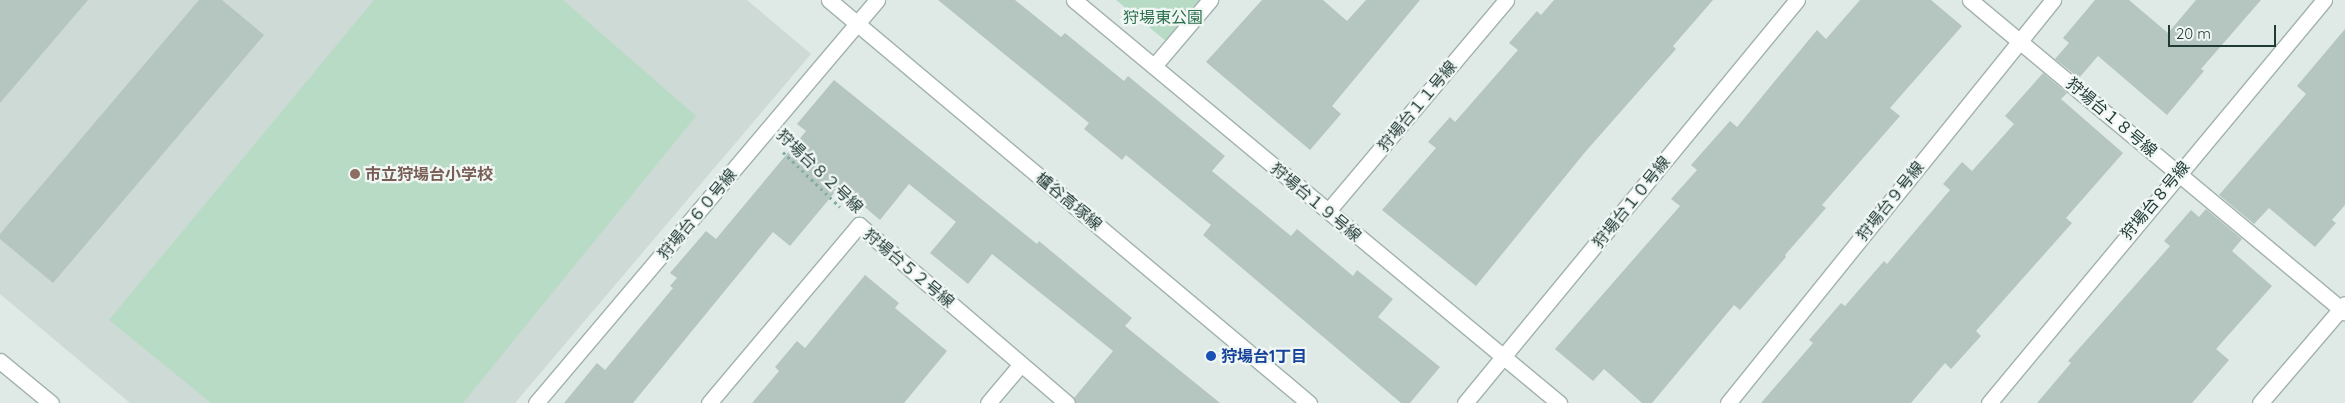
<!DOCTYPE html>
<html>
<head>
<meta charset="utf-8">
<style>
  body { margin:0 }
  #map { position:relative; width:2345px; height:403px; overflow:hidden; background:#dfeae6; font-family:Quicksand,"Noto Sans JP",sans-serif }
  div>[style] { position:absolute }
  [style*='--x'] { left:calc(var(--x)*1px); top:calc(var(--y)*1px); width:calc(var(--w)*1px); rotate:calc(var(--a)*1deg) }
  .built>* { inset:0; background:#cedad5 }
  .green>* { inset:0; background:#b8dbc5 }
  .building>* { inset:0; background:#b5c5c0 }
  .path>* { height:3px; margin-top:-1.5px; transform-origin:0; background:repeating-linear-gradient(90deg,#80ada3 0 2.5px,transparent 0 6.5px) }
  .roads { filter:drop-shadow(1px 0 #a2b2ae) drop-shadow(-1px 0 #a2b2ae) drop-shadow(0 1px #a2b2ae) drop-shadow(0 -1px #a2b2ae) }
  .minor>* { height:15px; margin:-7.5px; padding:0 7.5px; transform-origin:7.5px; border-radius:7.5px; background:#fff }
  .dots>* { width:14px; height:14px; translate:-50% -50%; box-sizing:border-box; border:2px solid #f0f7f4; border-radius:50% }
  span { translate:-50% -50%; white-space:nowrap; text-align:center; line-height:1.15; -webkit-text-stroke:4.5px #f0f7f4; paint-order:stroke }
  .park-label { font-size:16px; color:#2c704d }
  .street-label { font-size:16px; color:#213a36 }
  .education-label { font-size:16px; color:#785e54; font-weight:700 }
  .left { translate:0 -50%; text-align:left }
  .transit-label { font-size:16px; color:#164399; font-weight:700 }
  .scale { position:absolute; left:2168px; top:25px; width:108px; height:22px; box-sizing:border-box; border:2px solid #213a36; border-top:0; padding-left:6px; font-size:15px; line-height:18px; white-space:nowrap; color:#213a36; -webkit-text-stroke:4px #f0f7f4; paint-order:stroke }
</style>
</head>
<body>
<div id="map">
  <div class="built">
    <i style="clip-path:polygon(0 0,747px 0,811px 54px,515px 403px,130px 403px,0 294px)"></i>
  </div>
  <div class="green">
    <i style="clip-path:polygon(374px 0,563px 0,696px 116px,463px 403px,211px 403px,109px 320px)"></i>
    <i style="clip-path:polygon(1116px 0,1202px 0,1167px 42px)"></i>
  </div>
  <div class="building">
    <i style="clip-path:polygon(0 0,88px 0,0 103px)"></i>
    <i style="clip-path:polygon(199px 0,222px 0,264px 35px,53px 283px,0 239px,0 234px)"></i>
    <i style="clip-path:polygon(938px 0,1015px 0,1061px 37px,1065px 33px,1124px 81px,1128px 76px,1225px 156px,1212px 171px,1291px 236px,1297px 229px,1353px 276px,1357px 270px,1393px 299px,1378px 317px,1440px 367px,1410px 403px,1401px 403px,1203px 235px,1211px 225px,1126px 155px,1122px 160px,1084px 129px,1089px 123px)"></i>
    <i style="clip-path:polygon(1262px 0,1323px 0,1347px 21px,1366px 0,1420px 0,1332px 106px,1341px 114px,1310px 150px,1206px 62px)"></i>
    <i style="clip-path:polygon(1554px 0,1713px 0,1673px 46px,1676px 49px,1586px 151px,1476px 286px,1382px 210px,1436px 148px,1428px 142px,1450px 117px,1455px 122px,1518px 50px,1509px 43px,1537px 11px,1541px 15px)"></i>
    <i style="clip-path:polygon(1860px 0,1931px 0,1962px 26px,1890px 108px,1900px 116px,1822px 205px,1826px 208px,1785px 255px,1786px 257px,1740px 310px,1734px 305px,1652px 403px,1642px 403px,1604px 369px,1593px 381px,1555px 349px,1680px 206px,1671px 199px,1697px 170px,1691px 165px,1730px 121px,1737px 127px,1817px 30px,1826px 39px)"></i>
    <i style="clip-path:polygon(2095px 0,2129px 0,2168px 33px,2196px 0,2261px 0,2201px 69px,2204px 71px,2167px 115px,2098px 56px,2079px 78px,2055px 59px,2069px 43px,2063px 38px)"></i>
    <i style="clip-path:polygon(2345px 29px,2345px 205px,2332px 220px,2336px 223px,2315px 247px,2269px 208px,2254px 224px,2219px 195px,2306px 94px,2297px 86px)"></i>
    <i style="clip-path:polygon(2043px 73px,2067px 93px,2061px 99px,2123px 153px,2066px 218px,2072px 223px,1976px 331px,1981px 336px,1951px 369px,1945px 363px,1911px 403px,1761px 403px,1813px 343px,1809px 340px,1841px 303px,1845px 306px,1884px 261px,1887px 264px,1950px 190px,1943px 184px,1962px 162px,1972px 171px,2014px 124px,2005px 116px)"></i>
    <i style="clip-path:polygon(834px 80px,1037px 244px,1039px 241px,1080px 275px,1132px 318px,1125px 326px,1220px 403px,1076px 403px,1074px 398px,1113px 351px,992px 254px,968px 284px,930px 253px,956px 222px,909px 184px,880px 220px,840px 186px,790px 246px,773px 232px,633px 403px,564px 403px,597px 363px,605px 370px,673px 288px,670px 286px,677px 278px,670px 273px,706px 231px,716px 239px,806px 131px,797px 124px)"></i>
    <i style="clip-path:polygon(2206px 209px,2242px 239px,2232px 251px,2272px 286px,2216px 349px,2229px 360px,2192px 403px,2037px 403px,2071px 363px,2068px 361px,2170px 246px,2164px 241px,2191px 210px,2199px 217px)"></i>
    <i style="clip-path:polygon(865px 275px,899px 303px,895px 308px,947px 351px,904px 403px,752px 403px,779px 371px,775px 367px,797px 341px,805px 348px)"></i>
  </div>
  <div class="path">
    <i style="--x:783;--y:152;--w:79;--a:44"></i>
  </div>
  <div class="roads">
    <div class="minor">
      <i style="--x:829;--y:0;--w:627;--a:40.02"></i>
      <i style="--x:1074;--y:0;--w:631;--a:39.72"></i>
      <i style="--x:1970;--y:0;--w:488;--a:39.8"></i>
      <i style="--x:1154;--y:66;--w:87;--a:-49.7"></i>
      <i style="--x:1328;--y:211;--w:276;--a:-49.8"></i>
      <i style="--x:0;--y:361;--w:66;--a:39.5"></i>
      <i style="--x:536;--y:403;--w:528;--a:-49.76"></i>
      <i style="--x:709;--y:403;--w:233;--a:-49.9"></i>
      <i style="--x:859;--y:225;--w:274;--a:40.6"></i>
      <i style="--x:988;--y:403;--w:51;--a:-49.8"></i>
      <i style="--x:1465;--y:403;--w:522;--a:-50.52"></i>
      <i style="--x:1728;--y:403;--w:518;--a:-51.12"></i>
      <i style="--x:1989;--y:403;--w:524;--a:-50.26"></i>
      <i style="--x:2260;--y:403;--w:130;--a:-49.4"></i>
    </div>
  </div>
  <div class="dots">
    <i style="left:355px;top:174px;background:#8d6e63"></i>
    <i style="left:1211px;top:356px;background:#1a4fb4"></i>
  </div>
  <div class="park-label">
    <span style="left:1163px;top:17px">狩場東公園</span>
  </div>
  <div class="street-label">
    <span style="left:1417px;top:106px;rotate:-50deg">狩場台１１号線</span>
    <span style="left:2112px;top:117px;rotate:40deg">狩場台１８号線</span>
    <span style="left:820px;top:171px;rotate:44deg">狩場台８２号線</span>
    <span style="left:2155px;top:200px;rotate:-50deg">狩場台８号線</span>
    <span style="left:1069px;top:201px;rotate:40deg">櫨谷高塚線</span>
    <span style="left:1890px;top:201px;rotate:-51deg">狩場台９号線</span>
    <span style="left:1316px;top:202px;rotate:40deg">狩場台１９号線</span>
    <span style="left:1631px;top:202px;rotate:-51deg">狩場台１０号線</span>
    <span style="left:697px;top:214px;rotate:-50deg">狩場台６０号線</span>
    <span style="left:909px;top:268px;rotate:40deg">狩場台５２号線</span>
  </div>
  <div class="education-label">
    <span class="left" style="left:365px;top:174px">市立狩場台小学校</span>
  </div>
  <div class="transit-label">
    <span class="left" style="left:1221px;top:356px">狩場台1丁目</span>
  </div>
  <div class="scale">20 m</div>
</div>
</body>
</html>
